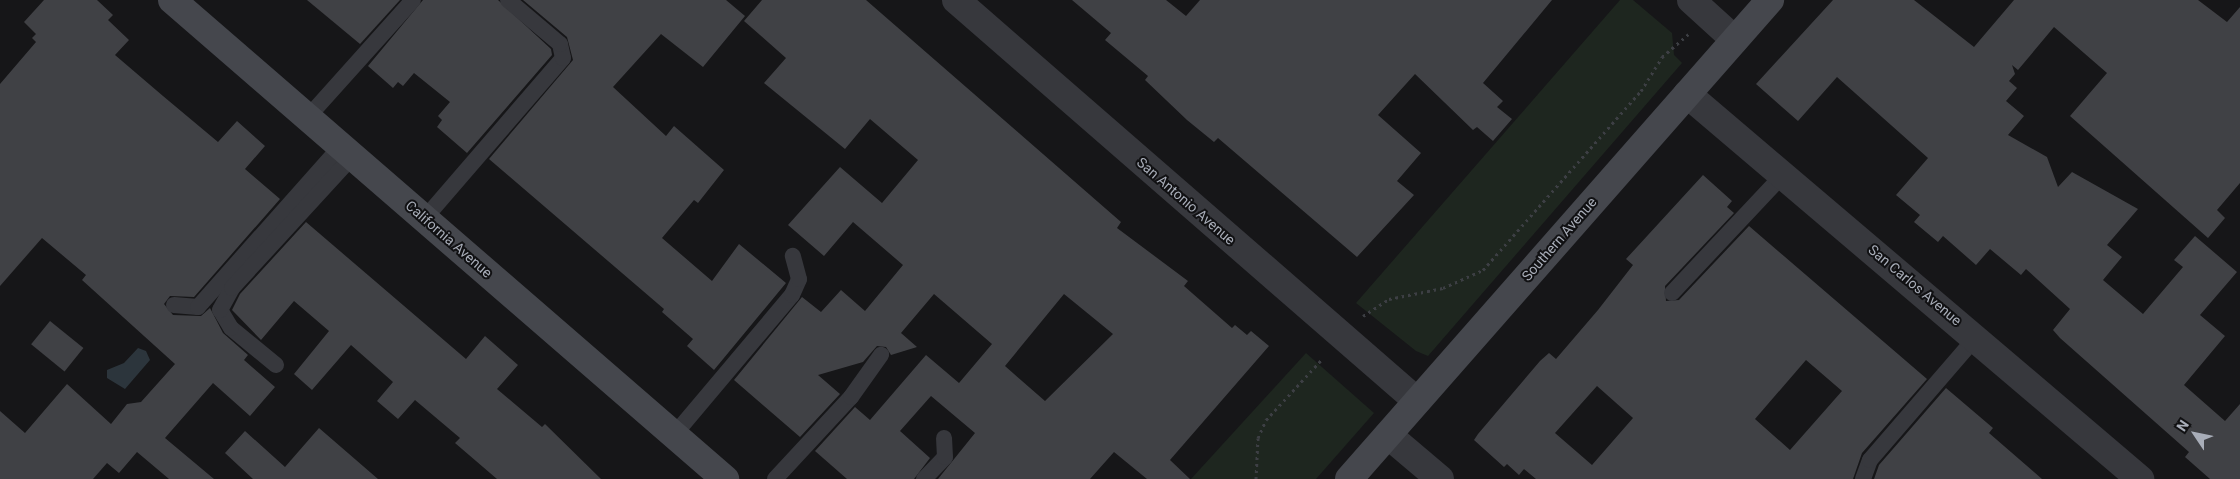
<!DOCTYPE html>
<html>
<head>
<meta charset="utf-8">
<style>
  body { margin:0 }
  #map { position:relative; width:2240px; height:479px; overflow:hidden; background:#161618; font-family:Roboto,sans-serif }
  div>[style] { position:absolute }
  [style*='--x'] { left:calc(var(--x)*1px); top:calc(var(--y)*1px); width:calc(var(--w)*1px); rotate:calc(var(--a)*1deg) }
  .green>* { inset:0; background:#1e261f }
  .water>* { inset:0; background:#2c353c }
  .building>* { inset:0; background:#404145; transform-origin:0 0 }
  .path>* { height:3px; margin-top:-1.5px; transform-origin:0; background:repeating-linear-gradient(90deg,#3d3f44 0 2.5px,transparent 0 6.5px) }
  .lane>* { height:16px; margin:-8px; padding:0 8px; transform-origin:8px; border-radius:8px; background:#37383d }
  .street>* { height:28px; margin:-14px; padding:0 14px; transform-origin:14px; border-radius:14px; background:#37383d }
  .secondary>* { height:28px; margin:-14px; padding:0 14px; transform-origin:14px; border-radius:14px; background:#45474d }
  span { translate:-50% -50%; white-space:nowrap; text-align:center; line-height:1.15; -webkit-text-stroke:4px #111113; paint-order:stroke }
  .street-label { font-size:14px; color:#a8adb8 }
  .north { position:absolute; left:2170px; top:409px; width:50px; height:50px; -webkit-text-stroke:4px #111113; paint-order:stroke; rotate:304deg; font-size:14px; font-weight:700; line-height:20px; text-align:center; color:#a8adb8 }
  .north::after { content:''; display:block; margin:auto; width:18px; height:22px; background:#a8adb8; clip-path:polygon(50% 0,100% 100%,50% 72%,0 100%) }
</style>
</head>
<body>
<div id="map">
  <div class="green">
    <i style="clip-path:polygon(1620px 0,1633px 0,1672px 33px,1674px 55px,1682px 63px,1428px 356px,1416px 351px,1356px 303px)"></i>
    <i style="clip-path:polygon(1306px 353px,1374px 413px,1316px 479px,1191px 479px)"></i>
  </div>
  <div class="water">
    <i style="clip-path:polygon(138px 348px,146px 351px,150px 360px,125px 389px,107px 378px,107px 370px,124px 363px)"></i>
  </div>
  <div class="building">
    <i style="clip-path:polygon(44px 0,97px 0,113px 15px,108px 20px,129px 40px,115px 55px,163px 96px,218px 142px,237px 121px,265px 146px,245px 169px,280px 199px,194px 297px,170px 296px,164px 304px,173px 315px,201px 316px,210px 308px,223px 333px,248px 355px,244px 360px,275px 387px,250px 416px,213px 383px,165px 438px,214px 479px,169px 479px,137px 452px,119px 473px,107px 463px,93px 479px,0 479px,0 411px,25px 433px,67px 384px,111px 424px,127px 404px,141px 402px,175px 364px,82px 280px,86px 275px,42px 238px,0 286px,0 84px,36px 42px,32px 38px,36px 34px,24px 22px)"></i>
    <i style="clip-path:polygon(307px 0,400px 0,360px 44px)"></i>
    <i style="clip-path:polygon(423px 0,498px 0,551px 49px,552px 55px,467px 153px,437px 127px,442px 120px,438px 116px,450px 102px,414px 73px,403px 86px,398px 82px,393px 88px,368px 66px)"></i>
    <i style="clip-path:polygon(523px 0,726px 0,745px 16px,703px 67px,661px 34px,613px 87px,666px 136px,674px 126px,724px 170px,698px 203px,694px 200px,662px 238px,712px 281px,739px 244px,786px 283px,714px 370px,687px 346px,693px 339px,662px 312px,664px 309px,489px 159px,573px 60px,567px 37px)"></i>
    <i style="clip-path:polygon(evenodd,762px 0,866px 0,1121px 222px,1117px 228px,1188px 281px,1184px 286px,1232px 328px,1235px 325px,1247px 335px,1251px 331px,1269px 346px,1170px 460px,1190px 479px,1147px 479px,1114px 452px,1090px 479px,938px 479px,975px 433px,931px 396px,900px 431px,930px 458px,914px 479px,847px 479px,815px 451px,855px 407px,870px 420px,926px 355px,959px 383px,992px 344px,934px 294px,901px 333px,917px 347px,891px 355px,886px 347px,877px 346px,863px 362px,818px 375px,840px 394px,800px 437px,734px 380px,802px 297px,821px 312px,841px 290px,865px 311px,903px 265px,853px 222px,824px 256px,788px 225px,840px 167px,882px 203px,918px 160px,870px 119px,845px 149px,764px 83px,786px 58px,744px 21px,762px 0,1064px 294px,1113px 334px,1045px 401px,1005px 366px,1064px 294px)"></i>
    <i style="clip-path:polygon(1072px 0,1166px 0,1186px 16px,1200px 0,1552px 0,1483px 83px,1503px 101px,1497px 107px,1512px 119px,1493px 141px,1477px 127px,1473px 130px,1415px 74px,1378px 115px,1421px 153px,1397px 181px,1414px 195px,1357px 257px,1218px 138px,1214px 142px,1187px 120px,1145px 80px,1148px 76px,1105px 40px,1111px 33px)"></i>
    <i style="clip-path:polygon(1833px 0,1914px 0,1974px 47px,2014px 0,2198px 0,2227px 22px,2240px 7px,2240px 183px,2217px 210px,2225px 218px,2208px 238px,2070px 116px,2107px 73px,2054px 27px,2018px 70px,2012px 65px,2015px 74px,2009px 81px,2017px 88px,2006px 101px,2024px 116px,2008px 135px,2047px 157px,2058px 187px,2072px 172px,2138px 209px,2107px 245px,2122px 257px,2103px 280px,2143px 314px,2183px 267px,2174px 260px,2195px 236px,2237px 272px,2200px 315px,2225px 336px,2184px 385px,2225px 421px,2240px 404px,2240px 479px,2210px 479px,2185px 457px,2189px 452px,2060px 338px,2053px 330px,2070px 309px,2026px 269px,2021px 275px,1990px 249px,1976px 265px,1943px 236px,1938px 242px,1914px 222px,1920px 215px,1896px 195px,1928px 158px,1837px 77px,1798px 121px,1756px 84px)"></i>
    <i style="clip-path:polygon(evenodd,1703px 175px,1732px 201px,1727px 207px,1734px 213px,1665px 286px,1666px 301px,1679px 300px,1749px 226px,1927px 379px,1862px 453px,1853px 479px,1536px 479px,1524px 469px,1519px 475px,1507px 464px,1504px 467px,1474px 440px,1478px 434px,1540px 361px,1549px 353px,1556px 359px,1598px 310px,1633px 265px,1626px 259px,1703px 175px,1806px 360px,1842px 391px,1790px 450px,1755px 419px,1806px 360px,1703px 175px,1597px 386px,1633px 418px,1592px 465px,1555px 433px,1597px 386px)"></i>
    <i style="clip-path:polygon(306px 222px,466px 359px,485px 336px,518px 365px,497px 389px,542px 427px,545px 424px,601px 479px,497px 479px,455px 443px,460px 438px,415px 400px,398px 419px,377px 401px,393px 382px,351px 345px,312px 390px,294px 374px,329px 331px,294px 301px,261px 340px,232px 310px,240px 294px)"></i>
    <i style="left:50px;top:321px;width:43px;height:30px;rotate:39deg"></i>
    <i style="clip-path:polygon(1946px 388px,1993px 428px,1989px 433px,2042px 479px,1874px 479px,1879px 465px)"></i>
    <i style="clip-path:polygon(319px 428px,378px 479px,253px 479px,225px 453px,245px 431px,285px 467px)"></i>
  </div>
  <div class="path">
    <i style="--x:1363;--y:316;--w:31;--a:-33"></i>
    <i style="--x:1389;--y:299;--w:55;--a:-11.5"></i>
    <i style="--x:1443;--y:288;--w:44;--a:-24.2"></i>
    <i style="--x:1483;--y:270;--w:239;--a:-48.6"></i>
    <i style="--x:1641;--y:91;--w:40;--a:-58"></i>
    <i style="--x:1662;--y:57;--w:35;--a:-41"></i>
    <i style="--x:1256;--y:479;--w:41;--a:-87.2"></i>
    <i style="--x:1258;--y:438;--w:20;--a:-66"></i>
    <i style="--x:1266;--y:420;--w:84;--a:-47.4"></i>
  </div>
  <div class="lane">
    <i style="--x:308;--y:117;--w:157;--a:-48.1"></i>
    <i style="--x:425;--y:218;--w:211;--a:-49.2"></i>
    <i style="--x:563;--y:58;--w:14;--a:-102"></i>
    <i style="--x:560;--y:44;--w:68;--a:-139.8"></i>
    <i style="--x:1672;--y:293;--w:162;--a:-46.8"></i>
    <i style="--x:174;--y:305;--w:24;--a:5"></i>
    <i style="--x:198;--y:307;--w:215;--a:-48.4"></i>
    <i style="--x:276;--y:365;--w:58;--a:-140.6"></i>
    <i style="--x:231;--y:328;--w:21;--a:-121"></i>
    <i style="--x:220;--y:310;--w:25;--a:-61"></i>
    <i style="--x:232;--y:288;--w:179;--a:-47.5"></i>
    <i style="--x:674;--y:435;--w:183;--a:-49.9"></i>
    <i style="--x:792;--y:295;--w:17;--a:-66"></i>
    <i style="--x:799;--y:279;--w:24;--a:-105"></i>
    <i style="--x:775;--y:479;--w:112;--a:-47.2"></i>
    <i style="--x:851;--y:397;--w:52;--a:-54.5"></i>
    <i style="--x:924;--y:479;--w:30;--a:-46"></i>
    <i style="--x:945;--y:457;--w:19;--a:-93"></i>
    <i style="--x:1863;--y:479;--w:20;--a:-70"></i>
    <i style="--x:1870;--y:460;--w:162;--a:-49.2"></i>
  </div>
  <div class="street">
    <i style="--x:956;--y:0;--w:611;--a:41.02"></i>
    <i style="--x:1691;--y:0;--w:59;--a:42.3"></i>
    <i style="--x:1687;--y:94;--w:595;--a:40.36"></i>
    <i style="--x:1388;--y:435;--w:68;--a:40.2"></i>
  </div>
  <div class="secondary">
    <i style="--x:172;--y:0;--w:732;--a:40.9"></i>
    <i style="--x:1349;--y:479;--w:638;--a:-48.69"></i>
  </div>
  <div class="street-label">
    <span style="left:1186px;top:201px;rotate:41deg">San Antonio Avenue</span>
    <span style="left:449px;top:239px;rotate:41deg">California Avenue</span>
    <span style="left:1559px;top:239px;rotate:-49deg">Southern Avenue</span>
    <span style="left:1915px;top:285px;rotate:40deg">San Carlos Avenue</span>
  </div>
  <div class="north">N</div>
</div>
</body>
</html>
